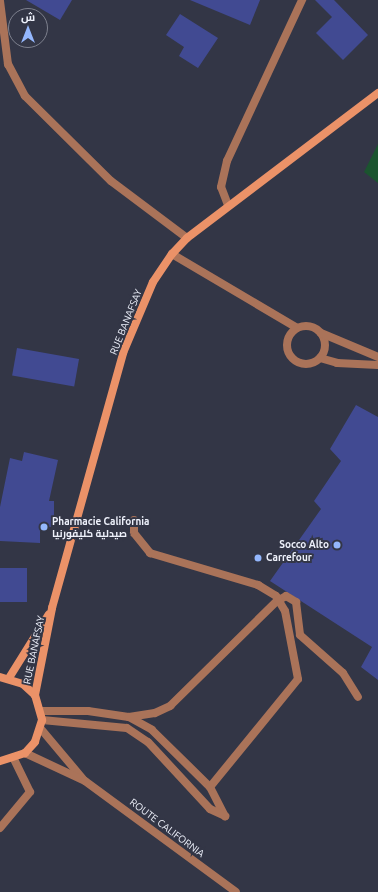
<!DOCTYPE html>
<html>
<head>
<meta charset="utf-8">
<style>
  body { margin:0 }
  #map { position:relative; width:378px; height:892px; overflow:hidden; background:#333646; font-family:Ubuntu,Cairo,sans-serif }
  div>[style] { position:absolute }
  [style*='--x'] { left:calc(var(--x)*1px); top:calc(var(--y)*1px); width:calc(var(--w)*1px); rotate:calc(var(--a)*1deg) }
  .green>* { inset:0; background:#1b542f }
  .building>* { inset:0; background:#414a92; transform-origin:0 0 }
  .service>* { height:8px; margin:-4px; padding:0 4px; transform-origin:4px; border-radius:4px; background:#aa7359 }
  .service>.ring { margin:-4px; padding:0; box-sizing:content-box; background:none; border:8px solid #aa7359; border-radius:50% }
  .minor>* { height:8px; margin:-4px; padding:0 4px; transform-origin:4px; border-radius:4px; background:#aa7359 }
  .tertiary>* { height:8px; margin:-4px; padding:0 4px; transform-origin:4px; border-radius:4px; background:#aa7359 }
  .secondary>* { height:8px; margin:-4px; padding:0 4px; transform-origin:4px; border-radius:4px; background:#eb9268 }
  .service-bridge>* { height:8px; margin:-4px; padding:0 4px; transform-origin:4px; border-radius:4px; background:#aa7359 }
  .dots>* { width:11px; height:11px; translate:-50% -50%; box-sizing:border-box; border:2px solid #333646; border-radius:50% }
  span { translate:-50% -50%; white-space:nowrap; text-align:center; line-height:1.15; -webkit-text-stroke:4px #333646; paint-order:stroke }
  .street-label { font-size:10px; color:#eef1fb }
  .poi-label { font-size:10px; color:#eef1fb; font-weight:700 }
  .left { translate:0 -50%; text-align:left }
  .right { translate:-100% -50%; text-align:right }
  .north { position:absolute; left:8px; top:8px; width:40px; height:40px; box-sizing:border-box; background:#333646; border:1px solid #7e818e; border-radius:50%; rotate:0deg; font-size:11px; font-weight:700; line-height:16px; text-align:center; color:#eef1fb }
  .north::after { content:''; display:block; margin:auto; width:14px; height:18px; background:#94b7fd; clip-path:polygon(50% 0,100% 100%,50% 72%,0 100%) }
</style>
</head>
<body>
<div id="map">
  <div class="green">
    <i style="clip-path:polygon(378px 144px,378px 183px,364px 172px)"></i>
  </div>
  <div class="building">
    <i style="clip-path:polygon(26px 0,72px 0,60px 20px)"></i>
    <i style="clip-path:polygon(190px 0,260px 0,250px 25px)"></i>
    <i style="clip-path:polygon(315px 0,334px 0,368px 35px,343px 60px,316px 33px,332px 17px)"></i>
    <i style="clip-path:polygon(180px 14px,218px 38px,198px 68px,179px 56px,184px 47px,166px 35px)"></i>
    <i style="left:17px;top:348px;width:63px;height:28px;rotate:10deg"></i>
    <i style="clip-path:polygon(356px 405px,378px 417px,378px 680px,361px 667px,372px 647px,270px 581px,321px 509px,314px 501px,341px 461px,330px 449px)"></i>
    <i style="clip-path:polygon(24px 452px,58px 460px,49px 501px,54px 501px,54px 527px,40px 527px,40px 543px,0 541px,0 507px,10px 458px,22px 461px)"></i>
    <i style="left:27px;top:568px;width:34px;height:27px;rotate:90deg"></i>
  </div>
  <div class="service">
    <i style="--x:172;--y:254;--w:145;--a:30.6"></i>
    <i class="ring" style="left:287px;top:326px;width:30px;height:30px"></i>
    <i style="--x:321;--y:333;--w:62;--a:22.8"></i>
    <i style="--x:320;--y:358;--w:18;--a:16"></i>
    <i style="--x:337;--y:363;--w:41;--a:2.8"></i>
    <i style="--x:134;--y:520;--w:13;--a:90"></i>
    <i style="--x:134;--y:533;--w:26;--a:51"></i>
    <i style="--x:150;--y:553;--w:113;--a:16.5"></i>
    <i style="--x:41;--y:711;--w:47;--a:0"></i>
    <i style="--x:88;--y:711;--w:41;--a:8.3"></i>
    <i style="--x:129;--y:717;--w:26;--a:29"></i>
    <i style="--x:152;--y:730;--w:81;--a:44.5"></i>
    <i style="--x:210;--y:787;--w:33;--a:63"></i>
    <i style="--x:129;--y:717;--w:26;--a:-9"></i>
    <i style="--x:155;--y:713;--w:17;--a:-25"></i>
    <i style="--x:170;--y:706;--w:150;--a:-44.5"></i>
    <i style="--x:277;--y:601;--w:10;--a:-29"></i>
    <i style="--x:286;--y:596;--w:12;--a:31"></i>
    <i style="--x:296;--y:602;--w:33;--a:83"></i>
    <i style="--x:300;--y:635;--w:57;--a:41.5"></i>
    <i style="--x:343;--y:673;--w:28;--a:58"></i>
    <i style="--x:42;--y:720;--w:85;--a:5.4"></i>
    <i style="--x:127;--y:728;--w:25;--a:34"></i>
    <i style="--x:148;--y:742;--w:91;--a:47.2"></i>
    <i style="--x:210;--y:809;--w:17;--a:25"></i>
    <i style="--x:210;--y:787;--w:139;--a:-50.8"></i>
    <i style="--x:298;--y:679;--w:69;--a:-100.8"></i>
    <i style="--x:0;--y:828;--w:47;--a:-50.2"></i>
    <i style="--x:30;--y:792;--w:37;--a:-116"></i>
  </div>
  <div class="minor">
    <i style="--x:0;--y:1;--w:64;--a:82.8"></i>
    <i style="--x:8;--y:64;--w:36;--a:62"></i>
    <i style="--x:25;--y:96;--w:121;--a:44.7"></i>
    <i style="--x:111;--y:181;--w:95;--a:36.9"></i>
    <i style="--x:228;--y:205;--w:19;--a:-111"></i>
    <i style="--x:221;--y:187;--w:27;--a:-77"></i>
    <i style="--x:227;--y:161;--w:178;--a:-65"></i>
  </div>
  <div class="tertiary">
    <i style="--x:41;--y:729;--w:65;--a:50"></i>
    <i style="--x:25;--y:753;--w:66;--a:25"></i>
    <i style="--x:85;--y:781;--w:187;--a:36.3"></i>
  </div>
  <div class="secondary">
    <i style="--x:0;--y:677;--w:24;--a:17"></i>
    <i style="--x:23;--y:684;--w:16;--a:43"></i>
    <i style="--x:35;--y:695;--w:26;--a:74"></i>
    <i style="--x:42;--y:720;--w:23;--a:108"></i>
    <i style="--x:35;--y:742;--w:15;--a:132"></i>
    <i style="--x:25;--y:753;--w:26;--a:162"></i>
    <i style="--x:9;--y:678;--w:75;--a:-58"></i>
    <i style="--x:35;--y:695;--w:89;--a:-78.9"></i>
    <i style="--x:52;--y:608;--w:265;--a:-74.4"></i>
    <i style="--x:123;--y:353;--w:77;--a:-67.1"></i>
    <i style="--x:153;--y:282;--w:34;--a:-56"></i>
    <i style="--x:172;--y:254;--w:22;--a:-47"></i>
    <i style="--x:187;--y:238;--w:240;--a:-37.2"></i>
  </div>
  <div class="service-bridge">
    <i style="--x:258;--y:585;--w:21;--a:31"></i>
    <i style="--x:276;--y:596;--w:17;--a:59"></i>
  </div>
  <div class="dots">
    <i style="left:44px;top:527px;background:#94b7fd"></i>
    <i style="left:337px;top:545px;background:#94b7fd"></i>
    <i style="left:258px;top:558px;background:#94b7fd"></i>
  </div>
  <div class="street-label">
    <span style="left:126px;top:322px;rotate:-68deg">RUE BANAFSAY</span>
    <span style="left:34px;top:650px;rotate:-78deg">RUE BANAFSAY</span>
    <span style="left:167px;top:828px;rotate:37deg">ROUTE CALIFORNIA</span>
  </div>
  <div class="poi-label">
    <span class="left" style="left:52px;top:527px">Pharmacie California<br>صيدلية كليفورنيا</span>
    <span class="right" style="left:329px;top:545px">Socco Alto</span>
    <span class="left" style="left:266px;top:558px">Carrefour</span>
  </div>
  <div class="north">ش</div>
</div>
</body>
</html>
